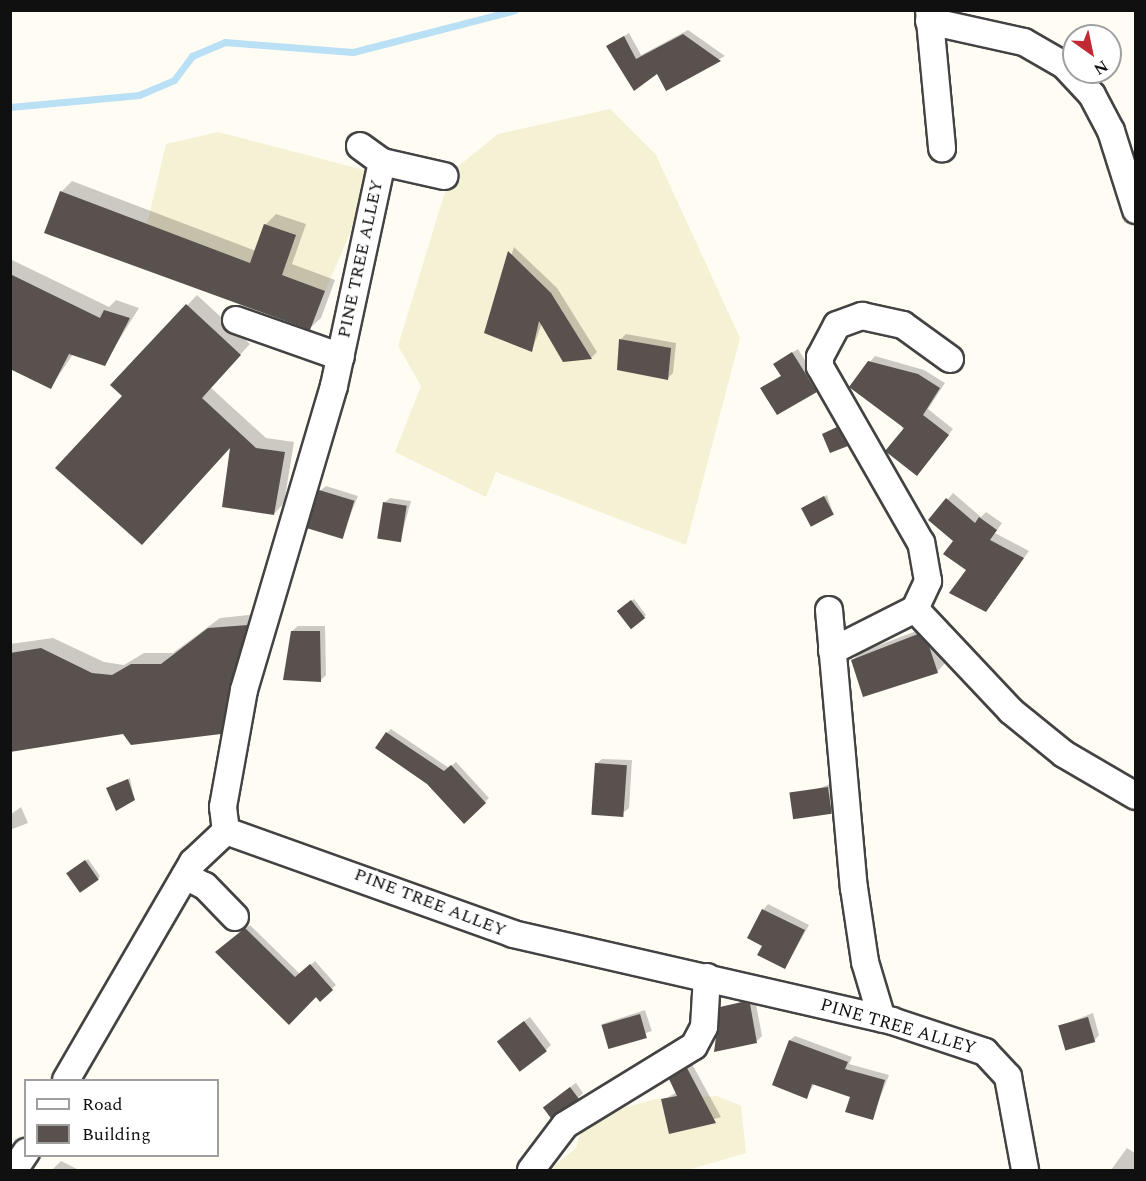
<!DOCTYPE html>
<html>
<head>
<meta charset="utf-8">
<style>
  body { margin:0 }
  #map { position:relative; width:1146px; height:1181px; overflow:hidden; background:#fffcf4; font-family:Spectral,serif }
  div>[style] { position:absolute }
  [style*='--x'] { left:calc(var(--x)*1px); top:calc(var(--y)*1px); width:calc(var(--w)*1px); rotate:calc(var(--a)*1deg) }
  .farmland>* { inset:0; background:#f5f1d4 }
  .shadow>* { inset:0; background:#0003; transform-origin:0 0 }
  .stream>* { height:7px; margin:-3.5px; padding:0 3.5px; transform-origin:3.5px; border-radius:3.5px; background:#bae0f5 }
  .building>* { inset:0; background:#59514d; transform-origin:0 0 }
  .roads { filter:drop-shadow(2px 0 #434343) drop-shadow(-2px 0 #434343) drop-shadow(0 2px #434343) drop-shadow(0 -2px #434343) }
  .minor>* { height:26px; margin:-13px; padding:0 13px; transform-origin:13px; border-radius:13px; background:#fff }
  span { translate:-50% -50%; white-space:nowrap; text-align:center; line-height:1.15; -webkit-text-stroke:6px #fff; paint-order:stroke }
  .street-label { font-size:18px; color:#101010 }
  .frame { position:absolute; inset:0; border:12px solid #101010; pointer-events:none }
  .legend { position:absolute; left:24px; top:1079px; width:195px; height:78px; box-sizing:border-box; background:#fff; border:2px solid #9f9f9f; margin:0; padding:8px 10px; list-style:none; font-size:18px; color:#101010 }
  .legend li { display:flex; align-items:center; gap:12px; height:30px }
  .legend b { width:30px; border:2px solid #9f9f9f }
  .north { position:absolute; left:1062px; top:24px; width:60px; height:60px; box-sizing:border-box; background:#fff; border:2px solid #9f9f9f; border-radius:50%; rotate:147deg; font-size:16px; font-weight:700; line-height:24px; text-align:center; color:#101010 }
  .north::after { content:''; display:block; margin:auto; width:21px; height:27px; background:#bf2a34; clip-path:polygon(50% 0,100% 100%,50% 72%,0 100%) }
</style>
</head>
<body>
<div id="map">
  <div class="farmland">
    <i style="clip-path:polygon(610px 109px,656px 155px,740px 338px,686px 545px,496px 472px,486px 497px,395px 452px,421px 386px,398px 346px,451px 172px,498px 134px)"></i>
    <i style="clip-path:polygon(218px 132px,376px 173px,325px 291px,147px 224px,166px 144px)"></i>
    <i style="clip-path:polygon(717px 1096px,741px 1106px,746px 1153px,688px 1170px,549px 1170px,576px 1148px,580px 1134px,597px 1116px,655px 1099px)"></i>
  </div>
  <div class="shadow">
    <i style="clip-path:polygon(688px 30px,725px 56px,666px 89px,657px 72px,608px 46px,629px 33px,641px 55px)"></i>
    <i style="clip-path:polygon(72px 181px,256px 251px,265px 225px,276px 214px,306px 224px,292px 264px,335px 280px,321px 318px,310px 328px,61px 192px)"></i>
    <i style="clip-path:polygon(514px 247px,557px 288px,597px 352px,592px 357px,564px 360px,542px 323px,532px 350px,486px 332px)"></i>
    <i style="clip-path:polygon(10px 259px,109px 307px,116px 300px,139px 308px,104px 364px,73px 354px,51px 387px,10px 367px)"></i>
    <i style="clip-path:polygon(197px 295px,250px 344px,210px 387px,266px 438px,294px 442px,284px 503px,274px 514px,232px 445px,112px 385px)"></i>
    <i style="clip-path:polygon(626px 334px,676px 343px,673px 373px,668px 378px,621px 339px)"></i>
    <i style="clip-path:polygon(798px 349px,821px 386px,816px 391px,762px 389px,782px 375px,775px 364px)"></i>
    <i style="clip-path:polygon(875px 356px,924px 370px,945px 383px,928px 409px,953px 429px,922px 468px,870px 362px)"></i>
    <i style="clip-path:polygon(840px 426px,849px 442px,847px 444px,824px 434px)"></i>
    <i style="clip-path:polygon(326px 486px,358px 496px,341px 538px,320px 491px)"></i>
    <i style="clip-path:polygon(953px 493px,981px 517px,986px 512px,1002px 523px,995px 533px,1029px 551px,986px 610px,955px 541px,947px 500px)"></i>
    <i style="clip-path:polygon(827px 495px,833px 513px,803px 508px,805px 506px)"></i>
    <i style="clip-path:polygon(390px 498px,411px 501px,400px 541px,384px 503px)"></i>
    <i style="clip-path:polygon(634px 599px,646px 615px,644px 617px,621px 609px)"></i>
    <i style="clip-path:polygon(258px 614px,232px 721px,220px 732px,124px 733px,10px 751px,10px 644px,53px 638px,104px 662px,124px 665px,144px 653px,173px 653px,220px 618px)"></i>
    <i style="clip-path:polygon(298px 626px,325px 626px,326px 675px,321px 680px,292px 631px)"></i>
    <i style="clip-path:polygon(927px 627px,945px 663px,937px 672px,853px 660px,861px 652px)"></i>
    <i style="clip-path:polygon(391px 729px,449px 768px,456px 762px,489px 798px,464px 822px,387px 733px)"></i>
    <i style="clip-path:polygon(602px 759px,632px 760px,629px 808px,623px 813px,596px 764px)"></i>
    <i style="clip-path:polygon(130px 778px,134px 799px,108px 789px,110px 786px)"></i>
    <i style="clip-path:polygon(833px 783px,837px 807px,831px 813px,792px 798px)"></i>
    <i style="clip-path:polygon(21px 807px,28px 823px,10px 830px,10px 815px)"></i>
    <i style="clip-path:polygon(88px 859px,100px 876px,98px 879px,70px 871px)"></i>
    <i style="clip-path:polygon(768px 904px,809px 925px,785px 968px,764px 945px,763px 910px)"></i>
    <i style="clip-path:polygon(250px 925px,300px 974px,315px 961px,336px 985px,320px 1000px,221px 948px)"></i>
    <i style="clip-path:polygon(755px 999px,762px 1036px,757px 1041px,722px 1007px)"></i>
    <i style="left:645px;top:1010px;width:22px;height:46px;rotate:72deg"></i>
    <i style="clip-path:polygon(1093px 1013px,1099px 1035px,1094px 1041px,1060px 1026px)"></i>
    <i style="clip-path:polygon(530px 1017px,551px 1045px,546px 1050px,505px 1035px)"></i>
    <i style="clip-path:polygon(795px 1036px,852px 1057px,849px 1064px,889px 1075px,872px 1118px,852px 1096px,815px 1083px,806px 1097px,790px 1040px)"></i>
    <i style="clip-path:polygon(692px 1064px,721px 1117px,670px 1132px,663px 1100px,677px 1092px,670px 1079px)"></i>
    <i style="clip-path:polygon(576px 1083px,583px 1093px,578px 1098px,550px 1102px)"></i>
    <i style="clip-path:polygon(1127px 1148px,1136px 1154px,1136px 1170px,1111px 1170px)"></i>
    <i style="clip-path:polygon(61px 1161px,79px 1170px,52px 1170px)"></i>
  </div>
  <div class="stream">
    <i style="--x:10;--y:107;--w:130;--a:-5.3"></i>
    <i style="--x:139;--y:95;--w:38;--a:-23"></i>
    <i style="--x:174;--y:80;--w:30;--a:-53"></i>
    <i style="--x:192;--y:56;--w:36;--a:-23"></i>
    <i style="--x:225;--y:42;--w:128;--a:4.5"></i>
    <i style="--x:353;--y:52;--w:167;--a:-14.5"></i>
  </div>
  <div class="building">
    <i style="clip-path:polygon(683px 34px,721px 61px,666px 91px,657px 74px,634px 91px,606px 46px,624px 36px,636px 59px)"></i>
    <i style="clip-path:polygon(60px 191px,250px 263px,264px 224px,296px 235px,282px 275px,325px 291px,310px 330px,44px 233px)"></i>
    <i style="clip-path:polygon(508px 251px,551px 293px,592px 359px,563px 362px,539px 321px,532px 352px,484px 333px)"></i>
    <i style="clip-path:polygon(10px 274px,100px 318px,104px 310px,130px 318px,105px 366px,69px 354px,51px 389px,10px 369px)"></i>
    <i style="clip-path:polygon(186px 304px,241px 355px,202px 398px,256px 448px,285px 452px,274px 515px,222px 507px,230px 448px,142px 545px,55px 468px,122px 396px,110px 385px)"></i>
    <i style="clip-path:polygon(619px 339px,671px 348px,668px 380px,617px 370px)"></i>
    <i style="clip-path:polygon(792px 352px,817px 392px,777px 415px,760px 388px,781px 376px,773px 364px)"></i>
    <i style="clip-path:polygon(868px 361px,918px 374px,940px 388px,923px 415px,949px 435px,917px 476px,885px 451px,904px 428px,849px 387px)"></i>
    <i style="clip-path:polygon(837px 427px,848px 446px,830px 453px,822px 434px)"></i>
    <i style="left:319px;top:490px;width:37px;height:40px;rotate:17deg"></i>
    <i style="left:824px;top:496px;width:21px;height:26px;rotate:62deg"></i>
    <i style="clip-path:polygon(946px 498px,975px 523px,979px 517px,997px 530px,990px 540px,1024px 558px,986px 612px,949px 593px,966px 570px,943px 554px,953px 541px,928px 520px)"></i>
    <i style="left:383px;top:502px;width:24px;height:37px;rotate:9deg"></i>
    <i style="left:631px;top:600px;width:23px;height:18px;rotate:52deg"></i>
    <i style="clip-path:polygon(248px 625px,221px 734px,131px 745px,123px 734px,10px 752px,10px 653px,41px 648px,92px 673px,112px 675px,131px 664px,161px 664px,208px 628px)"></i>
    <i style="clip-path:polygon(291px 631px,320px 631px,321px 682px,283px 680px)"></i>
    <i style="clip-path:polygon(918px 634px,929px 646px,938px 673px,863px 697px,851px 660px)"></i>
    <i style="clip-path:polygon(386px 732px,444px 771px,451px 765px,486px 803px,464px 824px,427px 784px,375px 748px)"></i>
    <i style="left:595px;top:763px;width:32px;height:52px;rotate:4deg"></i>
    <i style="clip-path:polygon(128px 779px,135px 800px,116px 811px,106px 788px)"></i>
    <i style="left:828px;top:787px;width:27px;height:39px;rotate:82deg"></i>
    <i style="left:85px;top:860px;width:24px;height:23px;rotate:55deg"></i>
    <i style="clip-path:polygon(762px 909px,805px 930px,785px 969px,757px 955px,762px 946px,747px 938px)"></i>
    <i style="clip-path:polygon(245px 928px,295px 977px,310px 964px,333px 990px,320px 1002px,316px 997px,289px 1025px,215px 952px)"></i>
    <i style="clip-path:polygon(742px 1002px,750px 1004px,757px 1043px,714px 1052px,720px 1007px)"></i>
    <i style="left:640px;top:1014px;width:25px;height:40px;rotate:74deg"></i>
    <i style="left:1088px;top:1017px;width:26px;height:31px;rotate:74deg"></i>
    <i style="left:524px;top:1021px;width:38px;height:34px;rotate:53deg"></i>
    <i style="clip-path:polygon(789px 1040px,848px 1062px,845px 1069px,885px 1080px,873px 1120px,845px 1112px,850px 1097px,812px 1084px,807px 1099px,772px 1085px)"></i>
    <i style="clip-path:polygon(687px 1068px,716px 1123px,669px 1134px,661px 1099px,677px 1096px,669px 1079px)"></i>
    <i style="left:570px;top:1087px;width:15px;height:34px;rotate:53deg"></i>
  </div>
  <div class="roads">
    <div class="minor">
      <i style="--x:929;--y:10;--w:139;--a:84.6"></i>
      <i style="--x:929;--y:21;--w:97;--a:12.5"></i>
      <i style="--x:1024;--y:42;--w:46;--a:29.9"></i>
      <i style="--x:1064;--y:65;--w:41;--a:47"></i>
      <i style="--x:1092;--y:95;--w:41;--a:62.2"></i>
      <i style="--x:1111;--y:131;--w:83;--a:72.4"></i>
      <i style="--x:360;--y:146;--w:27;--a:36"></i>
      <i style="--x:382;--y:162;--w:64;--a:12.7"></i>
      <i style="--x:382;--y:162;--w:229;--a:102.1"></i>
      <i style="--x:334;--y:386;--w:317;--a:106.5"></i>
      <i style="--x:244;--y:690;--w:119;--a:100.2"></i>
      <i style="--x:223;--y:807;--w:24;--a:83"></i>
      <i style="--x:226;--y:831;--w:305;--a:19.7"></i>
      <i style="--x:513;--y:934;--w:389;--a:12.9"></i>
      <i style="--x:892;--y:1021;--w:98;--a:18.4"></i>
      <i style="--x:985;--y:1052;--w:34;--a:47"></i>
      <i style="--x:1008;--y:1077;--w:95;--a:79.6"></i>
      <i style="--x:236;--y:320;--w:111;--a:19.4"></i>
      <i style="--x:915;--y:609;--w:31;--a:-65"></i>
      <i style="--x:928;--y:581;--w:39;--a:-100"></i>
      <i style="--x:921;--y:543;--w:203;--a:-119.8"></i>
      <i style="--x:820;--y:367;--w:10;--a:-90"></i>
      <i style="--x:820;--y:357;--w:36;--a:-62"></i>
      <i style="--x:837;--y:325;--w:27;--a:-20"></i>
      <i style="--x:862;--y:316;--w:42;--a:12.4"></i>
      <i style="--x:903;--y:325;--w:58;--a:35.9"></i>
      <i style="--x:829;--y:610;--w:279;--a:84.9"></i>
      <i style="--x:854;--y:888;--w:75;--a:81.5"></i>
      <i style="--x:865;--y:962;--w:59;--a:73.4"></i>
      <i style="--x:832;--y:651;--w:93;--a:-26.8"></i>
      <i style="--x:915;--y:609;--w:140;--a:46.7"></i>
      <i style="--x:1011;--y:711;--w:68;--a:39.1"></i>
      <i style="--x:1064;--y:754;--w:83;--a:30.3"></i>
      <i style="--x:185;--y:876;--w:22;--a:27"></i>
      <i style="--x:205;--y:886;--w:43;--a:45.9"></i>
      <i style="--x:66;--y:1080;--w:252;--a:-59.8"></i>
      <i style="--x:193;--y:862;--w:45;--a:-43.2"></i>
      <i style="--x:14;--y:1170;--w:22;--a:-56"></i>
      <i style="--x:531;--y:1170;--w:56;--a:-52.9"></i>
      <i style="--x:565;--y:1125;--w:151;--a:-31.5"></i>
      <i style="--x:694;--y:1046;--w:21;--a:-62"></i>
      <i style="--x:704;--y:1027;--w:50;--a:-86.6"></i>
    </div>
  </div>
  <div class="street-label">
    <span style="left:361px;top:259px;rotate:-78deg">PINE TREE ALLEY</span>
    <span style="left:430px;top:903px;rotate:21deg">PINE TREE ALLEY</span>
    <span style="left:898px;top:1027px;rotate:16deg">PINE TREE ALLEY</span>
  </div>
  <div class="frame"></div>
  <ul class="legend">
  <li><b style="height:8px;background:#fff"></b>Road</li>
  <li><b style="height:16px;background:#59514d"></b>Building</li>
  </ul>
  <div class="north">N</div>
</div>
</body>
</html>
